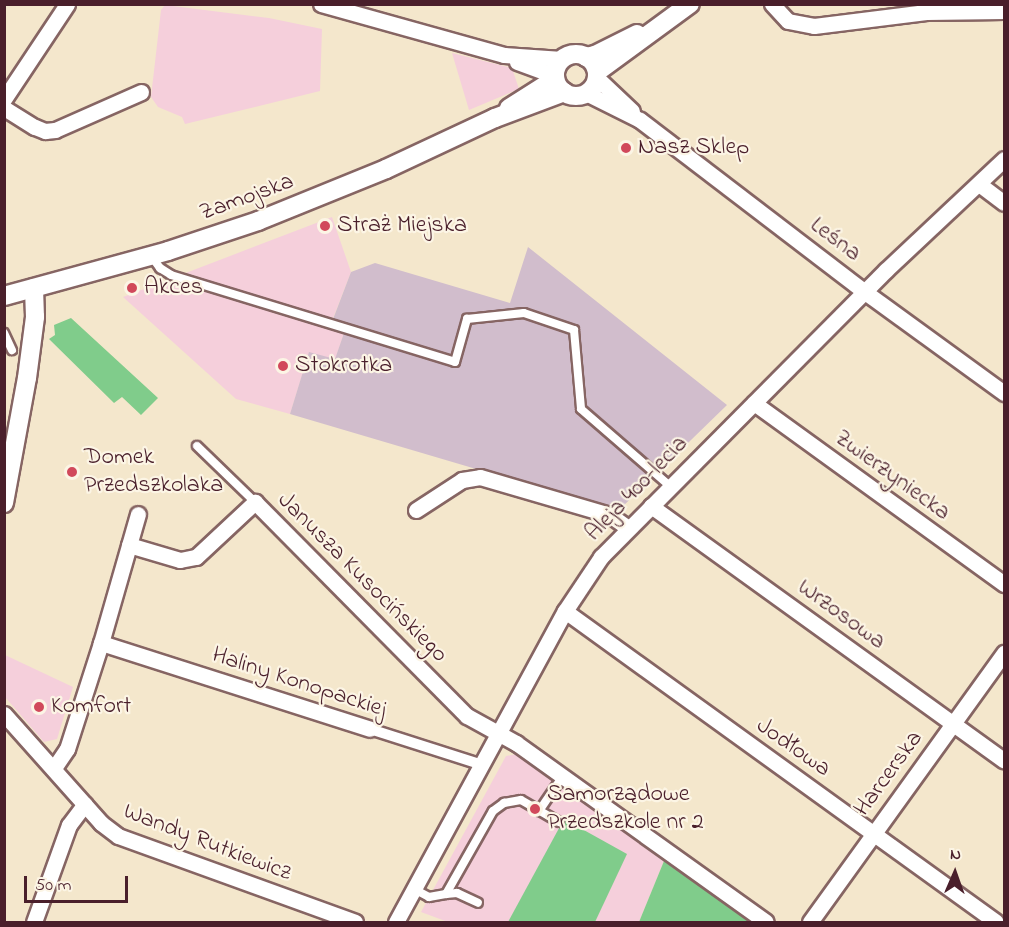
<!DOCTYPE html>
<html>
<head>
<meta charset="utf-8">
<style>
  body { margin:0 }
  #map { position:relative; width:1009px; height:927px; overflow:hidden; background:#f4e7cc; font-family:"Indie Flower",sans-serif }
  div>[style] { position:absolute }
  [style*='--x'] { left:calc(var(--x)*1px); top:calc(var(--y)*1px); width:calc(var(--w)*1px); rotate:calc(var(--a)*1deg) }
  .built>* { inset:0; background:#f5cfdb }
  .industrial>* { inset:0; background:#d1bdcc }
  .green>* { inset:0; background:#80cc8b }
  .roads { filter:drop-shadow(2px 0 #866563) drop-shadow(-2px 0 #866563) drop-shadow(0 2px #866563) drop-shadow(0 -2px #866563) }
  .service>* { height:8px; margin:-4px; padding:0 4px; transform-origin:4px; border-radius:4px; background:#fff }
  .pedestrian>* { height:10px; margin:-5px; padding:0 5px; transform-origin:5px; border-radius:5px; background:#fff }
  .minor>* { height:15px; margin:-7.5px; padding:0 7.5px; transform-origin:7.5px; border-radius:7.5px; background:#fff }
  .tertiary>* { height:18px; margin:-9px; padding:0 9px; transform-origin:9px; border-radius:9px; background:#fff }
  .tertiary>.ring { margin:-9px; padding:0; box-sizing:content-box; background:none; border:18px solid #fff; border-radius:50% }
  .dots>* { width:16px; height:16px; translate:-50% -50%; box-sizing:border-box; border:3px solid #fcf5e5; border-radius:50% }
  span { translate:-50% -50%; white-space:nowrap; text-align:center; line-height:1.15; -webkit-text-stroke:4.5px #fcf5e5; paint-order:stroke }
  .poi-label { font-size:24px; color:#4a1f2b }
  .left { translate:0 -50%; text-align:left }
  .street-label { font-size:24px; color:#4a1f2b }
  .frame { position:absolute; inset:0; border:6px solid #4a1f2b; pointer-events:none }
  .north { position:absolute; left:925px; top:843px; width:60px; height:60px; -webkit-text-stroke:4px #fcf5e5; paint-order:stroke; rotate:2deg; font-size:16px; font-weight:700; line-height:24px; text-align:center; color:#4a1f2b }
  .north::after { content:''; display:block; margin:auto; width:21px; height:27px; background:#4a1f2b; clip-path:polygon(50% 0,100% 100%,50% 72%,0 100%) }
  .scale { position:absolute; left:24px; top:876px; width:104px; height:27px; box-sizing:border-box; border:3px solid #4a1f2b; border-top:0; padding-left:8px; font-size:18px; line-height:21px; white-space:nowrap; color:#4a1f2b; -webkit-text-stroke:4px #fcf5e5; paint-order:stroke }
</style>
</head>
<body>
<div id="map">
  <div class="built">
    <i style="clip-path:polygon(165px 5px,269px 18px,322px 29px,320px 91px,185px 124px,182px 117px,158px 107px,151px 97px,161px 10px)"></i>
    <i style="clip-path:polygon(452px 53px,512px 68px,519px 89px,469px 110px)"></i>
    <i style="clip-path:polygon(332px 217px,351px 272px,330px 326px,344px 333px,335px 360px,309px 353px,290px 414px,236px 399px,123px 297px)"></i>
    <i style="clip-path:polygon(5px 655px,73px 687px,57px 739px,44px 742px,5px 697px)"></i>
    <i style="clip-path:polygon(517px 754px,664px 861px,639px 922px,448px 922px,421px 912px,506px 756px)"></i>
  </div>
  <div class="industrial">
    <i style="clip-path:polygon(528px 247px,727px 405px,618px 511px,290px 414px,309px 352px,335px 359px,344px 333px,330px 327px,351px 272px,375px 263px,510px 303px)"></i>
  </div>
  <div class="green">
    <i style="clip-path:polygon(71px 318px,158px 398px,141px 415px,122px 397px,114px 403px,49px 339px,55px 335px,54px 325px)"></i>
    <i style="clip-path:polygon(564px 819px,627px 854px,595px 922px,508px 922px)"></i>
    <i style="clip-path:polygon(664px 861px,750px 922px,639px 922px)"></i>
  </div>
  <div class="roads">
    <div class="service">
      <i style="--x:152;--y:257;--w:14;--a:54"></i>
      <i style="--x:160;--y:268;--w:13;--a:32"></i>
      <i style="--x:171;--y:275;--w:297;--a:17"></i>
      <i style="--x:455;--y:362;--w:45;--a:-74.4"></i>
      <i style="--x:467;--y:319;--w:57;--a:-6"></i>
      <i style="--x:524;--y:313;--w:53;--a:18.8"></i>
      <i style="--x:574;--y:330;--w:79;--a:84.9"></i>
      <i style="--x:581;--y:409;--w:118;--a:40.9"></i>
      <i style="--x:4;--y:333;--w:19;--a:65"></i>
      <i style="--x:197;--y:446;--w:81;--a:44"></i>
      <i style="--x:539;--y:811;--w:42;--a:-55.6"></i>
      <i style="--x:414;--y:889;--w:17;--a:28"></i>
      <i style="--x:429;--y:897;--w:17;--a:-10"></i>
      <i style="--x:446;--y:894;--w:95;--a:-60.5"></i>
      <i style="--x:493;--y:811;--w:14;--a:-36"></i>
      <i style="--x:504;--y:803;--w:17;--a:-10"></i>
      <i style="--x:521;--y:800;--w:44;--a:30.1"></i>
      <i style="--x:446;--y:894;--w:11;--a:-5"></i>
      <i style="--x:457;--y:893;--w:23;--a:25"></i>
    </div>
    <div class="pedestrian">
      <i style="--x:370;--y:729;--w:119;--a:17.7"></i>
    </div>
    <div class="minor">
      <i style="--x:321;--y:4;--w:190;--a:15.6"></i>
      <i style="--x:504;--y:55;--w:58;--a:3.9"></i>
      <i style="--x:772;--y:4;--w:23;--a:47"></i>
      <i style="--x:788;--y:21;--w:26;--a:11"></i>
      <i style="--x:814;--y:26;--w:113;--a:-7.1"></i>
      <i style="--x:926;--y:12;--w:78;--a:-0.7"></i>
      <i style="--x:517;--y:62;--w:40;--a:20.2"></i>
      <i style="--x:597;--y:78;--w:48;--a:43.3"></i>
      <i style="--x:586;--y:93;--w:60;--a:26.6"></i>
      <i style="--x:640;--y:120;--w:283;--a:37.4"></i>
      <i style="--x:865;--y:292;--w:172;--a:36"></i>
      <i style="--x:4;--y:99;--w:114;--a:-56.4"></i>
      <i style="--x:4;--y:108;--w:36;--a:32"></i>
      <i style="--x:35;--y:127;--w:11;--a:22"></i>
      <i style="--x:45;--y:131;--w:10;--a:-6"></i>
      <i style="--x:55;--y:130;--w:94;--a:-23.8"></i>
      <i style="--x:979;--y:184;--w:31;--a:37"></i>
      <i style="--x:754;--y:403;--w:309;--a:35.9"></i>
      <i style="--x:651;--y:506;--w:435;--a:35.8"></i>
      <i style="--x:416;--y:510;--w:55;--a:-33.1"></i>
      <i style="--x:462;--y:480;--w:18;--a:-9"></i>
      <i style="--x:480;--y:477;--w:135;--a:16.3"></i>
      <i style="--x:610;--y:515;--w:22;--a:36"></i>
      <i style="--x:129;--y:545;--w:53;--a:16.4"></i>
      <i style="--x:180;--y:560;--w:16;--a:-11"></i>
      <i style="--x:196;--y:557;--w:81;--a:-43"></i>
      <i style="--x:255;--y:502;--w:301;--a:45.3"></i>
      <i style="--x:467;--y:716;--w:56;--a:28.9"></i>
      <i style="--x:516;--y:743;--w:307;--a:35.6"></i>
      <i style="--x:565;--y:611;--w:531;--a:35.81"></i>
      <i style="--x:101;--y:643;--w:282;--a:17.7"></i>
      <i style="--x:4;--y:714;--w:146;--a:48.3"></i>
      <i style="--x:101;--y:823;--w:21;--a:37"></i>
      <i style="--x:118;--y:836;--w:252;--a:19.9"></i>
      <i style="--x:54;--y:768;--w:23;--a:-56"></i>
      <i style="--x:67;--y:749;--w:111;--a:-72.2"></i>
      <i style="--x:101;--y:643;--w:134;--a:-74"></i>
      <i style="--x:34;--y:922;--w:103;--a:-70.2"></i>
      <i style="--x:69;--y:825;--w:26;--a:-53"></i>
      <i style="--x:396;--y:922;--w:354;--a:-61.5"></i>
      <i style="--x:565;--y:611;--w:65;--a:-56.3"></i>
      <i style="--x:601;--y:557;--w:404;--a:-45.2"></i>
      <i style="--x:886;--y:270;--w:162;--a:-43.2"></i>
      <i style="--x:810;--y:922;--w:332;--a:-54.2"></i>
    </div>
    <div class="tertiary">
      <i class="ring" style="left:555px;top:54px;width:24px;height:24px"></i>
      <i style="--x:586;--y:57;--w:9;--a:-13"></i>
      <i style="--x:595;--y:55;--w:47;--a:-26.6"></i>
      <i style="--x:597;--y:72;--w:115;--a:-36.2"></i>
      <i style="--x:509;--y:108;--w:54;--a:-32.2"></i>
      <i style="--x:4;--y:296;--w:170;--a:-15.3"></i>
      <i style="--x:168;--y:251;--w:95;--a:-18.4"></i>
      <i style="--x:258;--y:221;--w:138;--a:-22.1"></i>
      <i style="--x:386;--y:169;--w:120;--a:-25.1"></i>
      <i style="--x:495;--y:118;--w:74;--a:-20.6"></i>
      <i style="--x:4;--y:503;--w:127;--a:-79.6"></i>
      <i style="--x:27;--y:378;--w:62;--a:-82.5"></i>
      <i style="--x:35;--y:317;--w:29;--a:-92"></i>
    </div>
  </div>
  <div class="dots">
    <i style="left:626px;top:148px;background:#d1495b"></i>
    <i style="left:325px;top:226px;background:#d1495b"></i>
    <i style="left:132px;top:288px;background:#d1495b"></i>
    <i style="left:283px;top:366px;background:#d1495b"></i>
    <i style="left:72px;top:472px;background:#d1495b"></i>
    <i style="left:39px;top:707px;background:#d1495b"></i>
    <i style="left:535px;top:809px;background:#d1495b"></i>
  </div>
  <div class="poi-label">
    <span class="left" style="left:638px;top:148px">Nasz Sklep</span>
    <span class="left" style="left:337px;top:226px">Straż Miejska</span>
    <span class="left" style="left:144px;top:288px">Akces</span>
    <span class="left" style="left:295px;top:366px">Stokrotka</span>
    <span class="left" style="left:84px;top:472px">Domek<br>Przedszkolaka</span>
    <span class="left" style="left:51px;top:707px">Komfort</span>
    <span class="left" style="left:547px;top:809px">Samorządowe<br>Przedszkole nr 2</span>
  </div>
  <div class="street-label">
    <span style="left:247px;top:198px;rotate:-20deg">Zamojska</span>
    <span style="left:835px;top:240px;rotate:37deg">Leśna</span>
    <span style="left:892px;top:476px;rotate:36deg">Zwierzyniecka</span>
    <span style="left:637px;top:489px;rotate:-46deg">Aleja 400-lecia</span>
    <span style="left:362px;top:578px;rotate:45deg">Janusza Kusocińskiego</span>
    <span style="left:841px;top:615px;rotate:36deg">Wrzosowa</span>
    <span style="left:299px;top:683px;rotate:18deg">Haliny Konopackiej</span>
    <span style="left:793px;top:748px;rotate:35deg">Jodłowa</span>
    <span style="left:889px;top:774px;rotate:-54deg">Harcerska</span>
    <span style="left:207px;top:843px;rotate:21deg">Wandy Rutkiewicz</span>
  </div>
  <div class="frame"></div>
  <div class="north">N</div>
  <div class="scale">50 m</div>
</div>
</body>
</html>
